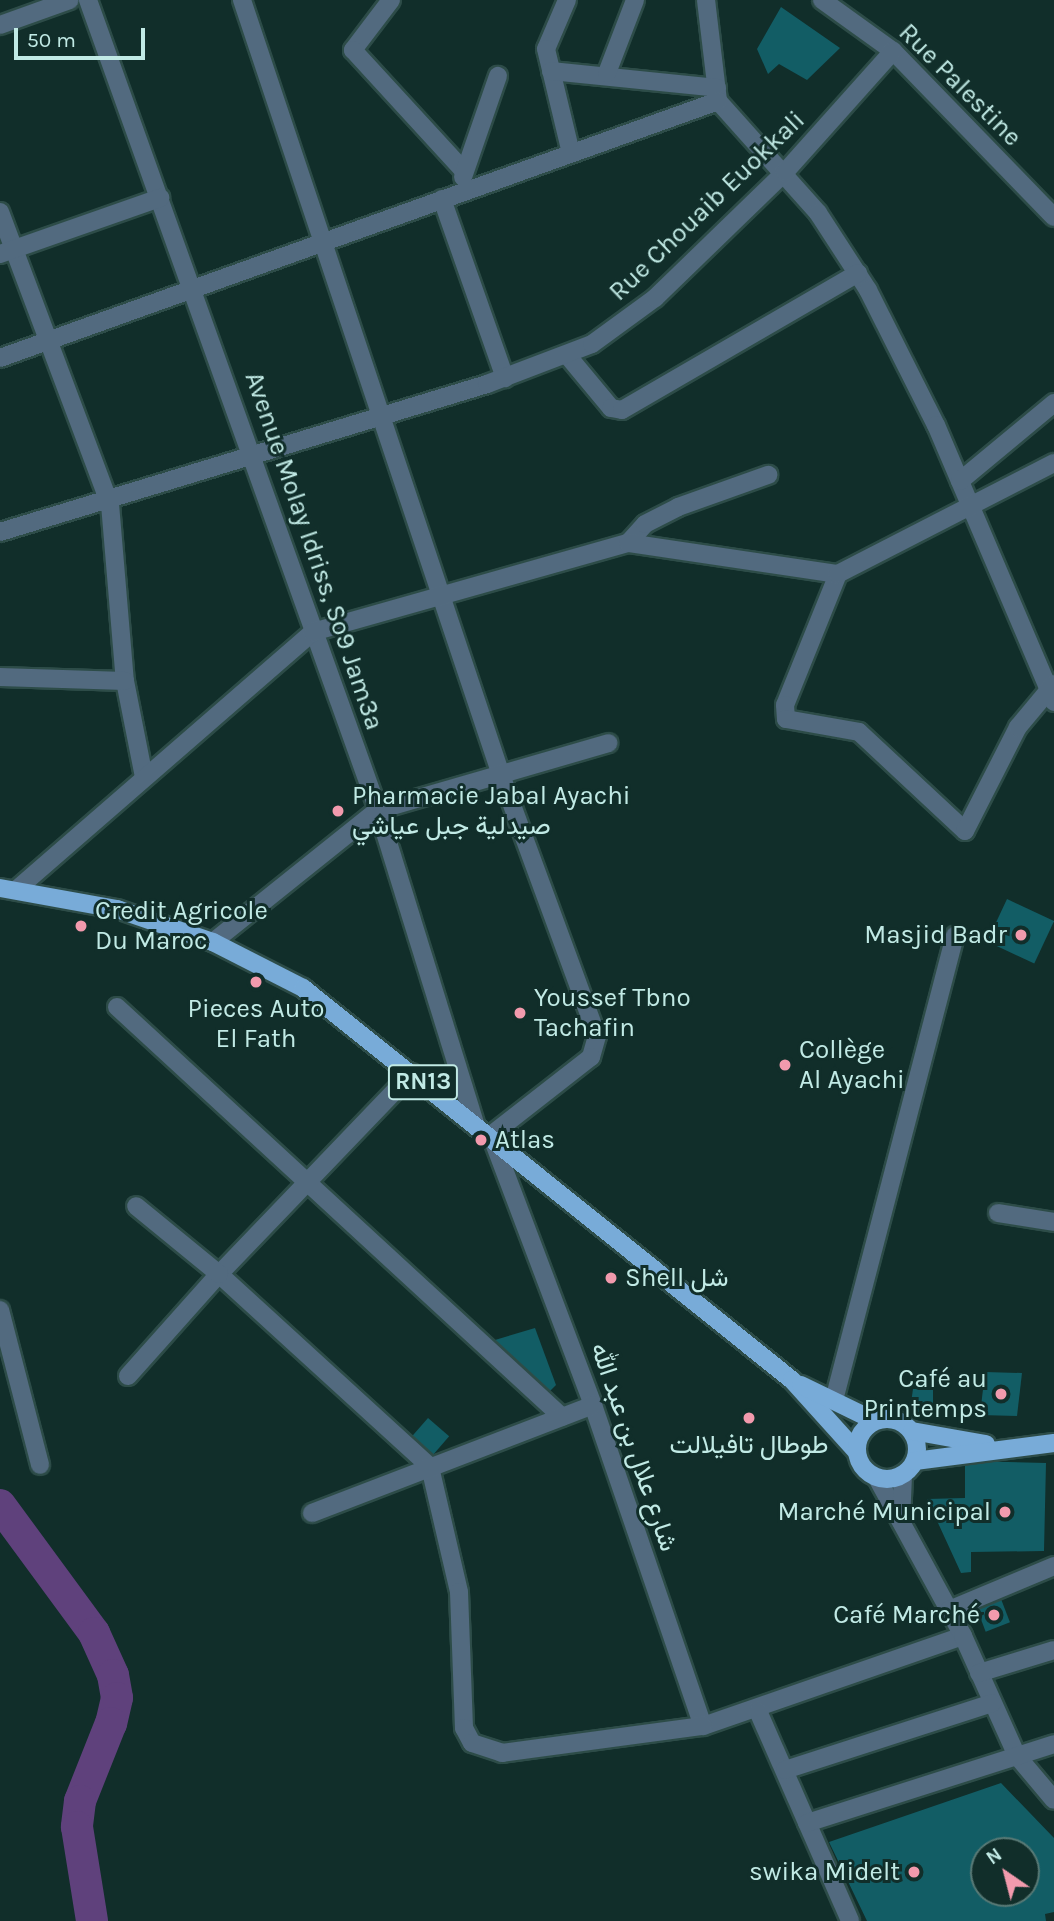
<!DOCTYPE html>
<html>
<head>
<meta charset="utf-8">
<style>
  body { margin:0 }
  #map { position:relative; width:1054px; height:1921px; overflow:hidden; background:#112e2a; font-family:Karla,Vazirmatn,sans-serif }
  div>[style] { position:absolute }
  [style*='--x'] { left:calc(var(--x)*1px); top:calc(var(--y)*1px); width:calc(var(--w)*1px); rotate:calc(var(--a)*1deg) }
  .river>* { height:32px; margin:-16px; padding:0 16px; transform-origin:16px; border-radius:16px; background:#5f417c }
  .building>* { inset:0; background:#125d65; transform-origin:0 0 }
  .roads { filter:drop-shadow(2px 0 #2d4c48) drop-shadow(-2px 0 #2d4c48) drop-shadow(0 2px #2d4c48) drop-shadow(0 -2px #2d4c48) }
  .minor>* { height:18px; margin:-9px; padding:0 9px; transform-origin:9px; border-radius:9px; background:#526a7f }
  .major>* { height:18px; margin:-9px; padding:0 9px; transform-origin:9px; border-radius:9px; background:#78abd8 }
  .major>.ring { margin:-9px; padding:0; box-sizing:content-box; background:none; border:18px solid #78abd8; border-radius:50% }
  .dots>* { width:19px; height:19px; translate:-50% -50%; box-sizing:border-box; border:4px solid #112e2a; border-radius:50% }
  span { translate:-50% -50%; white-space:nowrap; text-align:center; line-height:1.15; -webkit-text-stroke:6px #112e2a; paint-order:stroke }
  .shield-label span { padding:2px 5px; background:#112e2a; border:2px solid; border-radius:5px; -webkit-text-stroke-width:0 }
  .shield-label { font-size:24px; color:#c1eae5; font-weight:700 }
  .street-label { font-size:26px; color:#c1eae5 }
  .poi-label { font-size:26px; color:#c1eae5 }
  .left { translate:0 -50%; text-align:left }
  .right { translate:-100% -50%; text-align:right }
  .north { position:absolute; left:970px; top:1837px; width:70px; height:70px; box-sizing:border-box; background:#112e2a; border:2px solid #577975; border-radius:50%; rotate:325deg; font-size:19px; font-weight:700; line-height:28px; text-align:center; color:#c1eae5 }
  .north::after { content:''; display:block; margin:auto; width:24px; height:32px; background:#f29aad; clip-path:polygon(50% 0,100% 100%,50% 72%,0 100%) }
  .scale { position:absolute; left:14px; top:28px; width:131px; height:32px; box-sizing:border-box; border:4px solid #c1eae5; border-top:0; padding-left:9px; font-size:21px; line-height:24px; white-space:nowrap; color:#c1eae5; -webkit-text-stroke:5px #112e2a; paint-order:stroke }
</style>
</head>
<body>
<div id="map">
  <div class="river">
    <i style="--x:0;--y:1505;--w:159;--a:53.7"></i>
    <i style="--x:94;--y:1633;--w:46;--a:65.7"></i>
    <i style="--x:113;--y:1675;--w:23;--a:80"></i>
    <i style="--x:117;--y:1698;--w:26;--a:103"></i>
    <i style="--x:111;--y:1723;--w:84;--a:111.7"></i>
    <i style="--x:80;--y:1801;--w:26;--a:97"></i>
    <i style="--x:77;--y:1827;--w:95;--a:80.9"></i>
  </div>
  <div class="building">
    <i style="clip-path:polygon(781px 7px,840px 48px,807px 80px,779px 64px,768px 74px,757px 49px)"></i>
    <i style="left:1007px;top:899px;width:52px;height:47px;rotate:25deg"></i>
    <i style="clip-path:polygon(535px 1328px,556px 1385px,549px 1392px,495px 1340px)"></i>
    <i style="clip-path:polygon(985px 1372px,1022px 1373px,1017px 1416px,980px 1415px)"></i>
    <i style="clip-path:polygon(913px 1389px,933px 1389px,933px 1415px,909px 1417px)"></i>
    <i style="left:428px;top:1418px;width:28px;height:24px;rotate:41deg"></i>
    <i style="clip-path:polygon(965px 1461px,1046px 1463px,1044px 1551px,971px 1552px,971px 1572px,961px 1573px,927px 1499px,965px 1498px)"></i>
    <i style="left:1001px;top:1599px;width:25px;height:26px;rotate:69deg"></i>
    <i style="clip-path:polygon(evenodd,1001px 1783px,1054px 1838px,1054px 1912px,1045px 1914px,1046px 1921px,867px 1921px,829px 1842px,1001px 1783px,984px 1851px,1026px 1851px,1026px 1893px,984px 1893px,984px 1851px)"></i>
  </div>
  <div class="roads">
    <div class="minor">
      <i style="--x:88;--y:0;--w:860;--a:70.3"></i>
      <i style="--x:378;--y:810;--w:329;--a:72.8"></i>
      <i style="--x:242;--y:0;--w:817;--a:71.52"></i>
      <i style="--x:501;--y:775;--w:278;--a:69.8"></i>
      <i style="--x:597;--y:1036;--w:22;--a:106"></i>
      <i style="--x:591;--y:1057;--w:127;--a:142"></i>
      <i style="--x:491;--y:1135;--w:289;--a:69.3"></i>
      <i style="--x:593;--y:1405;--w:339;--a:71.1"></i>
      <i style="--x:703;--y:1726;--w:275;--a:-19.1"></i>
      <i style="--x:391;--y:0;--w:63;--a:127.2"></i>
      <i style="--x:353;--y:50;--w:161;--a:47.5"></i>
      <i style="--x:567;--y:0;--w:53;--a:113.2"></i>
      <i style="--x:546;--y:49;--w:107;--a:76.5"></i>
      <i style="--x:706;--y:0;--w:102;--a:83.2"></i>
      <i style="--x:718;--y:101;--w:150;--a:48.2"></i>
      <i style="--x:818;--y:213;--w:92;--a:57"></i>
      <i style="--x:868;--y:290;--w:151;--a:63.3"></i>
      <i style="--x:936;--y:425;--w:301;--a:66.9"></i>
      <i style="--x:822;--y:0;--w:87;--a:35.7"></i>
      <i style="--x:893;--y:51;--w:231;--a:45.9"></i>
      <i style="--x:0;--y:25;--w:74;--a:-19.7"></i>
      <i style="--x:551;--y:71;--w:167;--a:5.8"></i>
      <i style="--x:607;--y:73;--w:78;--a:-69"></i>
      <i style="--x:463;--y:177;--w:107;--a:-70.9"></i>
      <i style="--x:442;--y:199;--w:190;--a:70.6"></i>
      <i style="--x:0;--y:212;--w:312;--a:69.4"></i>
      <i style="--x:110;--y:504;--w:178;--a:85.2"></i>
      <i style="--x:125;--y:681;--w:98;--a:78.8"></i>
      <i style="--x:0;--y:254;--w:170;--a:-19.3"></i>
      <i style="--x:567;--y:355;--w:69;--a:50.3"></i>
      <i style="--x:611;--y:408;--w:11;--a:10"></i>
      <i style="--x:622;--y:410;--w:273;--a:-30.1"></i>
      <i style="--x:0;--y:358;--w:763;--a:-19.69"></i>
      <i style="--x:960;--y:481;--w:122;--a:-39.7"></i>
      <i style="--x:0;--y:532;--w:509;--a:-16.9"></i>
      <i style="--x:487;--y:384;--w:112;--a:-20.9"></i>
      <i style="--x:592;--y:344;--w:78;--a:-36.1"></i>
      <i style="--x:655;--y:298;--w:181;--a:-44.1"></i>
      <i style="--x:785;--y:172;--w:162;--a:-48.2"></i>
      <i style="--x:628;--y:543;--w:25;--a:-48"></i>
      <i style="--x:645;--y:524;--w:37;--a:-27"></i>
      <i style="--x:678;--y:507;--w:96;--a:-19.6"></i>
      <i style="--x:838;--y:574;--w:141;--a:112"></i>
      <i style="--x:785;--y:705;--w:14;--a:86"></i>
      <i style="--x:786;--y:719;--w:74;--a:10.1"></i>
      <i style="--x:859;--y:732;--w:145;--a:43"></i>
      <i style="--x:965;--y:831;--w:117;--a:-63"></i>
      <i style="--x:1018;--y:727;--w:56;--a:-50.1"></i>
      <i style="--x:0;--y:677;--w:125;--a:1.8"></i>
      <i style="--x:16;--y:890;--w:393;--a:-41"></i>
      <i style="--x:313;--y:632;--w:327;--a:-15.8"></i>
      <i style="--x:628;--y:543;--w:212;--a:8.4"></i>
      <i style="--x:838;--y:574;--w:243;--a:-27.2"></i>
      <i style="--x:213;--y:942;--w:211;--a:-38.7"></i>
      <i style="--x:378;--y:810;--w:240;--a:-16.2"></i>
      <i style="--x:117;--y:1007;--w:605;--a:42.66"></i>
      <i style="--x:412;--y:1073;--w:279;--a:133.8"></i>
      <i style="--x:219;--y:1274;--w:286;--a:42.4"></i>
      <i style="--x:430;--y:1467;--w:128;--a:76.9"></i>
      <i style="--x:459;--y:1592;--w:136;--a:87.9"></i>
      <i style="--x:464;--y:1728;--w:17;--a:62"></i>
      <i style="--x:472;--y:1743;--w:32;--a:18"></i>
      <i style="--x:502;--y:1753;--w:203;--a:-7.7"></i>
      <i style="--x:998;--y:1213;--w:57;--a:9.1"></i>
      <i style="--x:0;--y:1310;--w:160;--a:75.5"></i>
      <i style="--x:128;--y:1376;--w:137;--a:-48.3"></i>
      <i style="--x:219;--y:1274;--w:107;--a:-140.7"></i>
      <i style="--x:834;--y:1400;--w:480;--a:-75.4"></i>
      <i style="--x:877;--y:1478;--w:180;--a:61.4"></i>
      <i style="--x:963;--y:1636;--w:132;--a:65.8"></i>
      <i style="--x:1017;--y:1756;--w:57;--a:49.9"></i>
      <i style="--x:312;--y:1513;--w:301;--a:-21"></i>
      <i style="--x:901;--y:1521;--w:46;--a:-87.5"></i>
      <i style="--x:949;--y:1610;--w:114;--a:-22.7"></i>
      <i style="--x:979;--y:1673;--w:78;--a:-17"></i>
      <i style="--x:758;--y:1711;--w:229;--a:66.3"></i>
      <i style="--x:785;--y:1770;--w:218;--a:-17.9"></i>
      <i style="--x:807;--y:1823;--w:259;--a:-17.7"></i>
    </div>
    <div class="major">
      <i style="--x:0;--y:888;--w:119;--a:10.2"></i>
      <i style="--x:117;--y:909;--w:102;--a:19"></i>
      <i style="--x:213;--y:942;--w:101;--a:27.1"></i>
      <i style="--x:303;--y:988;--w:627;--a:38.72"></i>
      <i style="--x:792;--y:1380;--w:96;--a:48"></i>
      <i style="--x:801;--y:1385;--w:82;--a:25.9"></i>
      <i class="ring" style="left:857px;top:1419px;width:42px;height:42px"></i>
      <i style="--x:912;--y:1431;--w:75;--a:10"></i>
      <i style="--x:915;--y:1461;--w:140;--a:-7.4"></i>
    </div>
  </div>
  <div class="dots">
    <i style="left:338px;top:811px;background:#f29aad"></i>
    <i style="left:81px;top:926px;background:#f29aad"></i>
    <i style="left:1021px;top:935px;background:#f29aad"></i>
    <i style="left:256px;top:982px;background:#f29aad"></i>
    <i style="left:520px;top:1013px;background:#f29aad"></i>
    <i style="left:785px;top:1065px;background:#f29aad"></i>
    <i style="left:481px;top:1140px;background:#f29aad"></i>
    <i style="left:611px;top:1278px;background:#f29aad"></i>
    <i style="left:1001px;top:1394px;background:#f29aad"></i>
    <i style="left:749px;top:1418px;background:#f29aad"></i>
    <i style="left:1005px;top:1512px;background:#f29aad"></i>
    <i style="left:994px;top:1615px;background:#f29aad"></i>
    <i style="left:914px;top:1872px;background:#f29aad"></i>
  </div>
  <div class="shield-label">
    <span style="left:423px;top:1082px">RN13</span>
  </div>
  <div class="street-label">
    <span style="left:960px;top:85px;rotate:45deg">Rue Palestine</span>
    <span style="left:707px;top:206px;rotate:-44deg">Rue Chouaib Euokkali</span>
    <span style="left:314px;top:551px;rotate:71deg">Avenue Molay Idriss, So9 Jam3a</span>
    <span style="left:634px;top:1447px;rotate:71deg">شارع علال بن عبد الله</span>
  </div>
  <div class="poi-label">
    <span class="left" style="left:352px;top:811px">Pharmacie Jabal Ayachi<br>صيدلية جبل عياشي</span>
    <span class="left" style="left:95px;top:926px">Credit Agricole<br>Du Maroc</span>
    <span class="right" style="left:1007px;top:935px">Masjid Badr</span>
    <span class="left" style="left:534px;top:1013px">Youssef Tbno<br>Tachafin</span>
    <span style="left:256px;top:1024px">Pieces Auto<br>El Fath</span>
    <span class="left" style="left:799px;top:1065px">Collège<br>Al Ayachi</span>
    <span class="left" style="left:495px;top:1140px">Atlas</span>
    <span class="left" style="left:625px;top:1278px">Shell شل</span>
    <span class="right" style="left:987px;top:1394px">Café au<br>Printemps</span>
    <span style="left:749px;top:1445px">طوطال تافيلالت</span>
    <span class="right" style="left:991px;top:1512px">Marché Municipal</span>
    <span class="right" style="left:980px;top:1615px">Café Marché</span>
    <span class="right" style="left:900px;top:1872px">swika Midelt</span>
  </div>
  <div class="north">N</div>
  <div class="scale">50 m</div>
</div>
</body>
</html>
